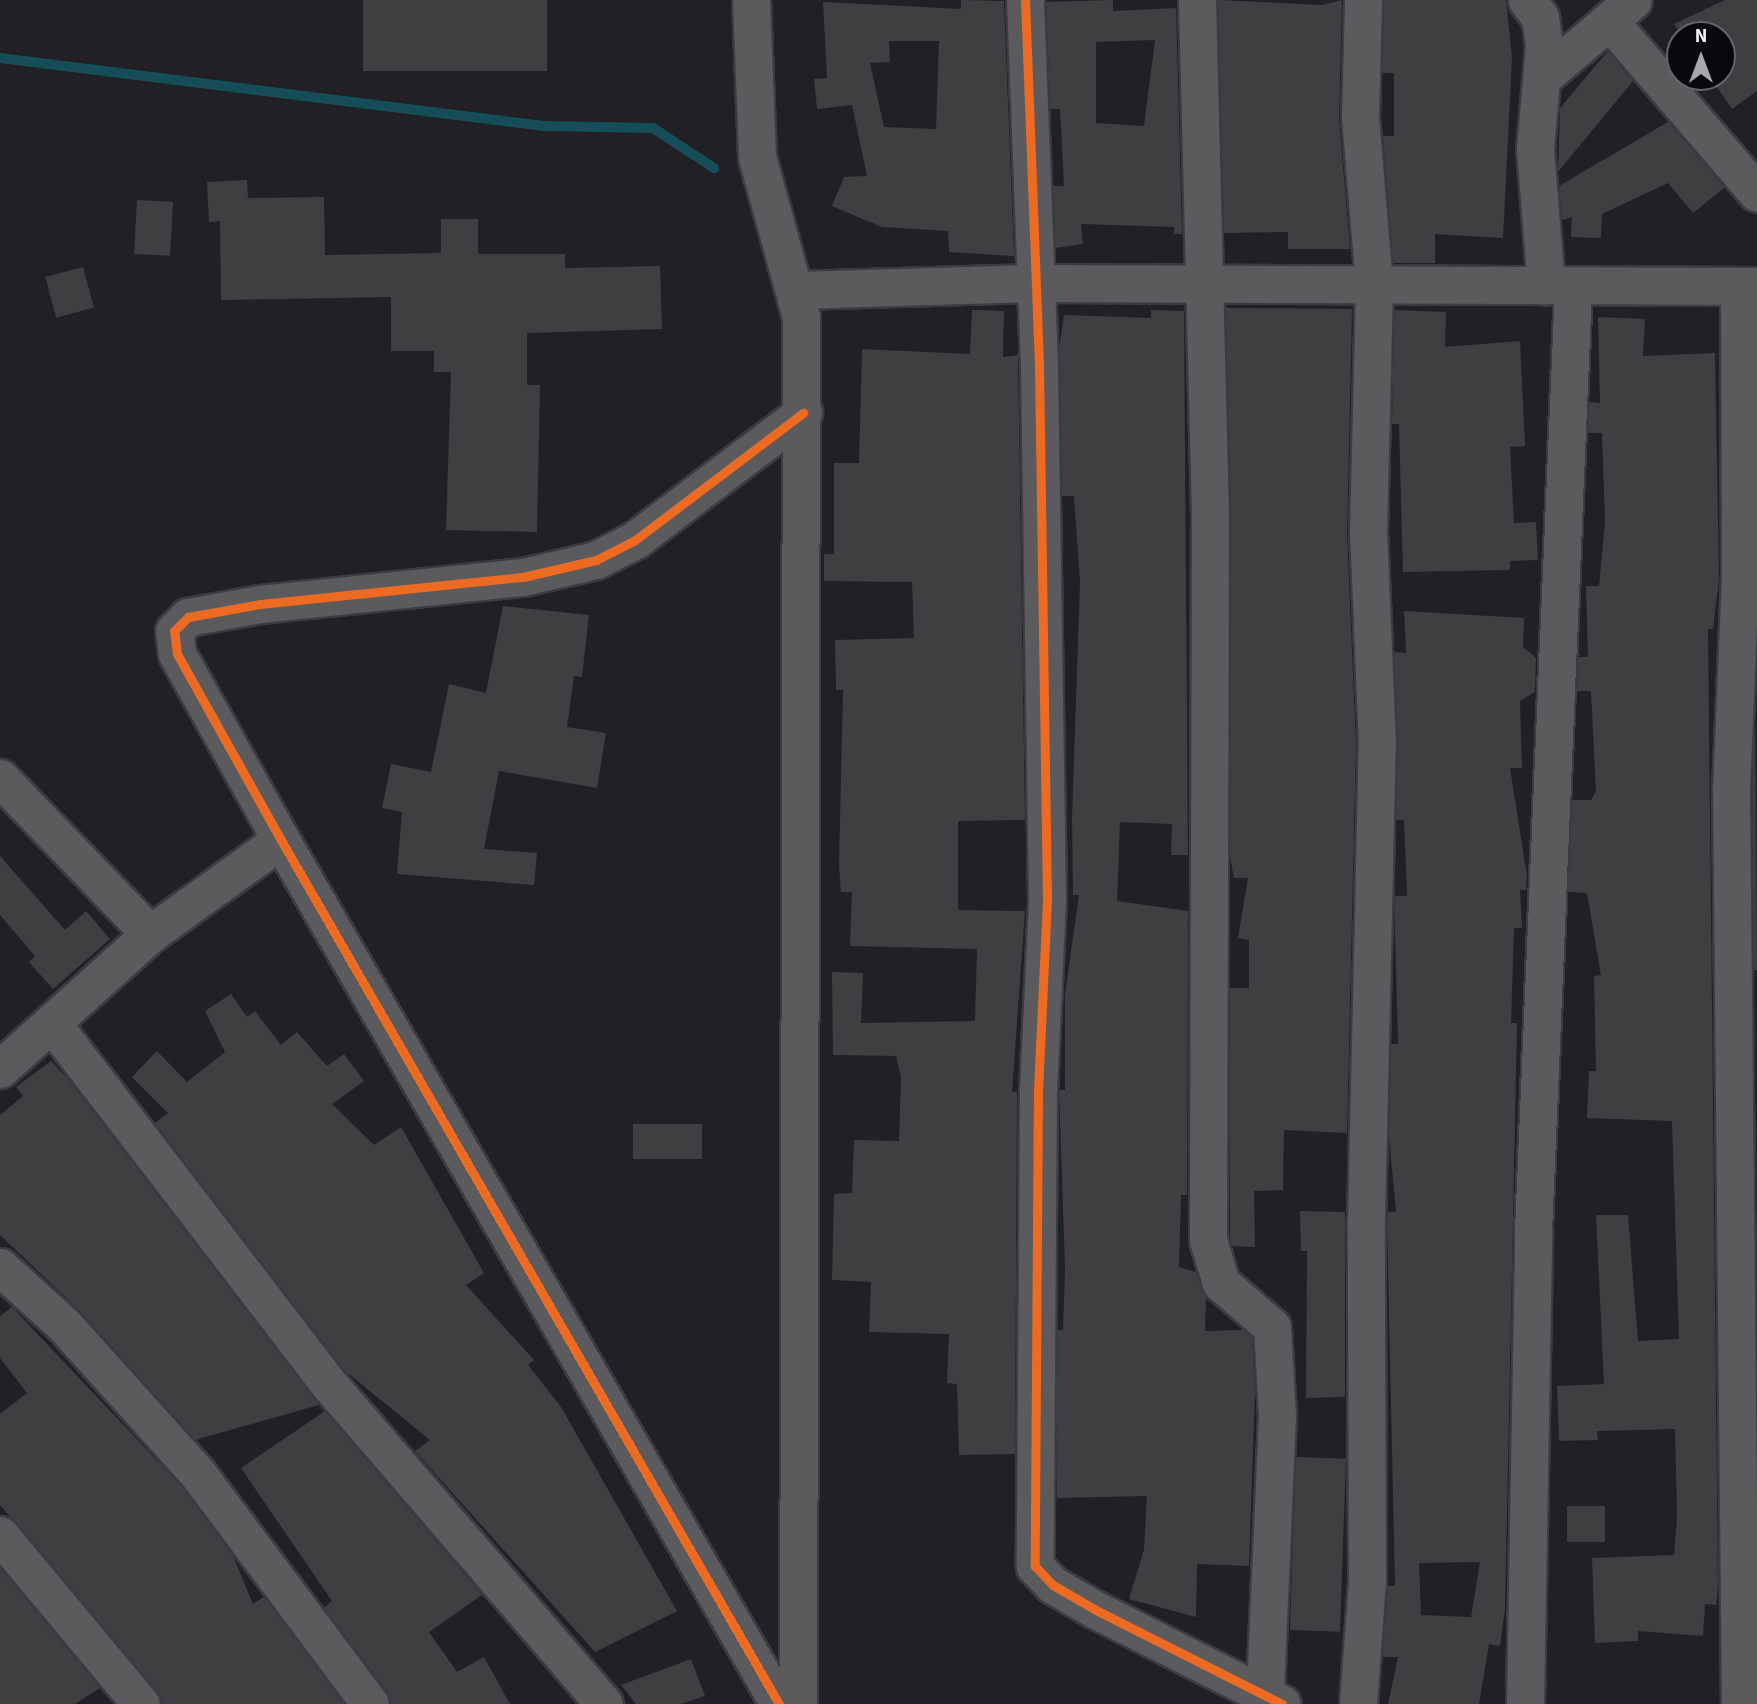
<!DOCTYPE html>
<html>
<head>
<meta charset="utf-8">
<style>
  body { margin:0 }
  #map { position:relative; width:1757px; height:1704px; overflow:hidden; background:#202025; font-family:"Source Sans 3",sans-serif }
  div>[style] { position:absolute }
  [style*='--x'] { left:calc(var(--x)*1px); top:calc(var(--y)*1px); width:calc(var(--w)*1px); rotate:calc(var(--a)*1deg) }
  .stream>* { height:10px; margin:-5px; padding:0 5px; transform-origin:5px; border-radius:5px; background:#154d58 }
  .building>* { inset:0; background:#403e41; transform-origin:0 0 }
  .roads { filter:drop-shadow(2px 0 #3b3c40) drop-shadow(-2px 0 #3b3c40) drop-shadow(0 2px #3b3c40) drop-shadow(0 -2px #3b3c40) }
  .minor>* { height:37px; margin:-18.5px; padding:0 18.5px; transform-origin:18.5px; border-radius:18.5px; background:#5b5b5e }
  .cycleway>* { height:9px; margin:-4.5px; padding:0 4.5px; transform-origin:4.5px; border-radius:4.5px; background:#ed6a23 }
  span { translate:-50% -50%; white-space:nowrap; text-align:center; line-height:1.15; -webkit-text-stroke:6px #09090d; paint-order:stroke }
  .north { position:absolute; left:1666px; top:21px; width:70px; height:70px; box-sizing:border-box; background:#09090d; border:2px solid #65656a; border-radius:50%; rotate:0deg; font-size:19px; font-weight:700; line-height:28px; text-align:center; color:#eff0f5 }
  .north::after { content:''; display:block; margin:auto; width:24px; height:32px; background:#a7a7ac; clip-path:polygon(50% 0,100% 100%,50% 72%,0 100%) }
</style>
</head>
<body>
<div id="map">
  <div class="stream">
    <i style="--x:0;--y:58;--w:548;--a:7.13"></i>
    <i style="--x:544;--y:126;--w:109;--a:1.1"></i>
    <i style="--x:653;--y:128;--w:73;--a:33.3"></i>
  </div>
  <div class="building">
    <i style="left:363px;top:0;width:184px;height:71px"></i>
    <i style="clip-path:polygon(evenodd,961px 0,1004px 1px,1014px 256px,949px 252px,948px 231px,882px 227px,832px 206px,844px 177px,867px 176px,852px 105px,817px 109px,814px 79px,827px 78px,823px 2px,961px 9px,961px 0,889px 41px,939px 41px,936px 129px,884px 127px,870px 63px,890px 62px,889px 41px)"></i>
    <i style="clip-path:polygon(evenodd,1113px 0,1113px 11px,1176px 8px,1182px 234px,1174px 234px,1174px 227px,1081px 224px,1083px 244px,1055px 248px,1053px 186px,1064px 186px,1060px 109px,1050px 109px,1046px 2px,1113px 0,1155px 40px,1144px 126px,1096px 123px,1096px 42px,1155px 40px)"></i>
    <i style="clip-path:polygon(1218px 0,1322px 5px,1342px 0,1339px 119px,1350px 249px,1288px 249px,1288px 232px,1224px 233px)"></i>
    <i style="clip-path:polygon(1384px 0,1506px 0,1512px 58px,1503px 238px,1435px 234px,1435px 263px,1393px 263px,1383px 136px,1394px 136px,1394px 73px,1382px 73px)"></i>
    <i style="clip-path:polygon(1725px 0,1757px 0,1757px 91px,1732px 109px,1710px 77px,1722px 77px,1722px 35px,1682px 35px,1674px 24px)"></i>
    <i style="clip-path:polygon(1608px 51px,1633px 81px,1558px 172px,1560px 108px)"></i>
    <i style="clip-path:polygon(1668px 122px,1725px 187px,1693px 213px,1668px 183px,1602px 214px,1601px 238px,1571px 237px,1572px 217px,1562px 220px,1559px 186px)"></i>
    <i style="clip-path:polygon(247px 180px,248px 198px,324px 197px,325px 255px,441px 253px,441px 219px,478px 219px,478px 254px,565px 254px,565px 268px,660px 266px,662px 329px,527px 333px,527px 385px,540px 385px,537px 532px,446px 530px,451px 372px,434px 372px,434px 351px,391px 351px,391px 297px,221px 300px,220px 221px,209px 222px,207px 182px)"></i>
    <i style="left:137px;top:200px;width:36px;height:54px;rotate:3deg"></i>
    <i style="left:83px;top:267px;width:42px;height:39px;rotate:75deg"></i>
    <i style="clip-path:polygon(1226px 308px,1352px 309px,1347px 534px,1356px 744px,1347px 1133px,1284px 1130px,1283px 1190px,1254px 1191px,1255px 1247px,1232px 1246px,1230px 1239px,1230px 988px,1249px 988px,1249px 940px,1238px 938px,1248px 878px,1234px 878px,1230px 857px)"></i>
    <i style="clip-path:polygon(972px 310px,1004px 311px,1003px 357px,1018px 355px,1025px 820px,958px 821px,958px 910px,1025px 911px,1012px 1092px,1017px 1092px,1015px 1454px,959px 1455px,957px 1384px,947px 1383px,949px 1334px,869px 1332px,871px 1282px,832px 1280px,834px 1194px,852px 1193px,854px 1140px,899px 1141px,901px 1077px,896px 1056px,833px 1055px,832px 972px,863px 973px,861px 1023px,975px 1021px,977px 949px,850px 946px,852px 892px,841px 892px,839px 866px,843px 690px,836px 690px,835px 640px,914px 638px,912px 582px,824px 581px,824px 554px,834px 554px,834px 463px,859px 463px,862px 349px,970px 354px)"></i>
    <i style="clip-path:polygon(1151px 310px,1184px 311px,1188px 855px,1171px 855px,1172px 824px,1120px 822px,1117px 901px,1188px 911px,1187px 1195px,1181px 1195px,1179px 1267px,1196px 1272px,1206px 1297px,1205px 1331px,1243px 1330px,1252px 1337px,1255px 1391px,1249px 1566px,1197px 1564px,1196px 1617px,1129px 1599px,1144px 1550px,1147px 1496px,1057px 1498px,1057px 1330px,1063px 1330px,1065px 1269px,1059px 1090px,1065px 1090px,1065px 994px,1079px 895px,1073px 895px,1072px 818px,1080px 582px,1074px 496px,1062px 496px,1059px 350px,1064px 315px,1151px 318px)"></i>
    <i style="clip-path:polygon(1394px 310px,1446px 312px,1445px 347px,1520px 341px,1525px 446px,1510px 447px,1514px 523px,1536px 522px,1538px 560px,1510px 561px,1510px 570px,1403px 572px,1399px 424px,1392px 424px)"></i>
    <i style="clip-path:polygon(1598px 317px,1645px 319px,1643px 356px,1715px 353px,1719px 579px,1713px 629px,1708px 629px,1718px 1586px,1716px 1605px,1705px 1604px,1703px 1636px,1638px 1631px,1638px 1641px,1595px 1643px,1592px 1558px,1674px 1555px,1677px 1517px,1675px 1429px,1597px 1431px,1598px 1440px,1559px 1441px,1557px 1386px,1604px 1384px,1596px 1215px,1628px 1215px,1638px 1341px,1679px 1339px,1672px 1121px,1587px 1118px,1589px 1071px,1596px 1071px,1594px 976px,1601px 975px,1587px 893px,1568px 892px,1572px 800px,1591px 800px,1596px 791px,1591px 691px,1577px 691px,1578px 657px,1588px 657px,1586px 586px,1599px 586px,1605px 522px,1602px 433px,1588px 433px,1589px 402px,1600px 403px)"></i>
    <i style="clip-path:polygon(503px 606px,589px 615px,582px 677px,574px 676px,567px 727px,606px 733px,597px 788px,499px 771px,484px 849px,537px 853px,534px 885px,397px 874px,402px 812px,382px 808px,391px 764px,431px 772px,449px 684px,486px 693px)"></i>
    <i style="clip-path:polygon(evenodd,1404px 611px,1524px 618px,1523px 647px,1536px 658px,1535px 692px,1520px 701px,1522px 768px,1510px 768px,1527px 876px,1526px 890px,1520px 890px,1522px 928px,1514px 928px,1511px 1023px,1517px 1023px,1505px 1609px,1500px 1646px,1489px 1644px,1479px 1704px,1388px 1704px,1398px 1657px,1382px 1657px,1388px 1586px,1395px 1586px,1387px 1220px,1388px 1212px,1396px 1212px,1389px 1136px,1391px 1044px,1398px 1044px,1394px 896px,1407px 896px,1404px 820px,1396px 820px,1394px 652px,1406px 653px,1404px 611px,1480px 1562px,1471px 1617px,1421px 1615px,1419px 1563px,1480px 1562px)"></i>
    <i style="clip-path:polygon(1755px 711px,1757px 970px,1754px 970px,1752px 788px)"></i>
    <i style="clip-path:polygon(0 856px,65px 930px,86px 911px,110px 939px,53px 989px,29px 962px,35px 956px,0 915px)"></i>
    <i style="clip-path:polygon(231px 994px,247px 1017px,255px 1011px,281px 1045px,297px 1032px,327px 1066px,344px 1054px,364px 1081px,332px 1104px,374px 1145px,401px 1127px,484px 1273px,466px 1285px,534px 1360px,528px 1365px,561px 1407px,677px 1611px,595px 1652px,415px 1451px,430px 1440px,344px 1370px,155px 1123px,168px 1113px,132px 1077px,157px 1051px,187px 1082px,225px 1052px,205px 1011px)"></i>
    <i style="clip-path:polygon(51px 1061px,68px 1079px,319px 1405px,195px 1440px,80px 1311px,0 1235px,0 1115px,23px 1096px,16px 1087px)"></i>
    <i style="left:702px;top:1124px;width:35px;height:69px;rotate:90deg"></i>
    <i style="clip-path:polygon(1300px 1211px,1345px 1212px,1345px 1397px,1306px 1398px,1307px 1251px,1301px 1251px)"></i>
    <i style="clip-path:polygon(12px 1307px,182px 1487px,233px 1556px,253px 1604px,264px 1597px,344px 1704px,161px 1704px,157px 1691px,0 1505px,0 1414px,27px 1393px,0 1358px,0 1316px)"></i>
    <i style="clip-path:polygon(325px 1411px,482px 1595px,429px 1632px,457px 1672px,484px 1657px,510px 1704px,391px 1704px,324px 1608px,332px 1601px,241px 1468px)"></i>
    <i style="left:1296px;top:1457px;width:50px;height:173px;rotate:2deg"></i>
    <i style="left:1567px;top:1506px;width:38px;height:36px"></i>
    <i style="clip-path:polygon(0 1568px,100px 1688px,75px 1704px,0 1704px)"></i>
    <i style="clip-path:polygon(691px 1659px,705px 1696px,681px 1704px,636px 1704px,621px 1685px)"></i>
  </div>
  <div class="roads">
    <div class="minor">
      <i style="--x:751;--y:0;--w:157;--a:87.8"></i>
      <i style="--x:757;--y:157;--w:166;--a:74.6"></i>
      <i style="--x:801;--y:317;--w:1387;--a:90.12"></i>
      <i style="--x:1025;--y:0;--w:367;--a:87.8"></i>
      <i style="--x:1039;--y:367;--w:533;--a:89.14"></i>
      <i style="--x:1047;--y:900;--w:188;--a:92.7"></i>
      <i style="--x:1038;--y:1088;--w:478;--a:90.4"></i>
      <i style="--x:1035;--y:1566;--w:26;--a:47"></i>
      <i style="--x:1053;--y:1585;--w:50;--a:30.2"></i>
      <i style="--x:1096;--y:1610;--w:208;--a:26.8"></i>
      <i style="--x:1197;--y:0;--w:515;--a:88.55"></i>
      <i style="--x:1210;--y:515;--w:725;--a:90.16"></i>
      <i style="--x:1208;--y:1240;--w:45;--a:73.2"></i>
      <i style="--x:1221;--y:1283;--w:67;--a:40.8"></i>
      <i style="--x:1272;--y:1327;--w:89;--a:86.8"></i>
      <i style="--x:1277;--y:1416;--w:275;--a:92.5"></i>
      <i style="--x:1527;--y:0;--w:21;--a:53"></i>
      <i style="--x:1540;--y:17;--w:29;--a:82"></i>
      <i style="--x:1544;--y:46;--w:103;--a:95"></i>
      <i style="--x:1535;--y:149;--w:137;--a:85.4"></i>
      <i style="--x:1611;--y:23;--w:224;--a:49.3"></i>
      <i style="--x:1543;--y:77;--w:118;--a:-40.5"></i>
      <i style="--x:1739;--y:286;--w:290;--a:89.8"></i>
      <i style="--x:1740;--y:576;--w:212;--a:92.4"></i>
      <i style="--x:1731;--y:788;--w:916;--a:89.44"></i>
      <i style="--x:797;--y:290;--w:236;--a:-1.7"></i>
      <i style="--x:1033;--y:283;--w:724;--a:0.24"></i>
      <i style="--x:0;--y:778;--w:216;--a:46.1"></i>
      <i style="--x:54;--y:1026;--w:450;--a:52.5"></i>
      <i style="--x:328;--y:1383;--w:423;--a:49.3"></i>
      <i style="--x:0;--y:1069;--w:202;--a:-42"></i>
      <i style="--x:150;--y:934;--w:161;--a:-35.7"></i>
      <i style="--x:0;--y:1267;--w:86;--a:42.2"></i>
      <i style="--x:64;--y:1325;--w:200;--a:48"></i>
      <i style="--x:198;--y:1474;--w:287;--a:53.2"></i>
      <i style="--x:0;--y:1535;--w:220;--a:50.2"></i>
      <i style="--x:779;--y:1704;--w:997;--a:-119.96"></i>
      <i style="--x:281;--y:840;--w:213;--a:-119.2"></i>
      <i style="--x:177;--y:654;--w:23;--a:-97"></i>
      <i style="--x:174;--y:631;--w:20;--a:-45"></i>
      <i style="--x:188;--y:617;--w:73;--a:-10.2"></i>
      <i style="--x:260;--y:604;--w:264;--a:-5.9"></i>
      <i style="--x:523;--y:577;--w:75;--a:-13.1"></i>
      <i style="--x:596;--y:560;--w:44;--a:-27.1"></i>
      <i style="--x:635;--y:540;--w:211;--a:-37.1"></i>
      <i style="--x:1358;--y:1704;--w:124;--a:-85.8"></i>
      <i style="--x:1367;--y:1580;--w:360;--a:-90.2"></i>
      <i style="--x:1366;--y:1220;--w:476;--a:-88.7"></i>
      <i style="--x:1377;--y:744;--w:211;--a:-92.4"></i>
      <i style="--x:1368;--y:533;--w:249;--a:-88.6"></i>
      <i style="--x:1374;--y:284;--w:168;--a:-94.8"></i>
      <i style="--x:1360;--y:117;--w:117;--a:-88.5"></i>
      <i style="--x:1525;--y:1704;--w:473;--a:-89"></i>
      <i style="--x:1533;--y:1231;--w:945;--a:-87.57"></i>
    </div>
  </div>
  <div class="cycleway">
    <i style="--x:1025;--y:0;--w:367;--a:87.8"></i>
    <i style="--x:1039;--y:367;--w:533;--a:89.14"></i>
    <i style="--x:1047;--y:900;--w:188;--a:92.7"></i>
    <i style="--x:1038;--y:1088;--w:478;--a:90.4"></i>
    <i style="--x:1035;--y:1566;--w:26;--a:47"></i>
    <i style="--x:1053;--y:1585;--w:50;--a:30.2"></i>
    <i style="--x:1096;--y:1610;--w:208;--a:26.8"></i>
    <i style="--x:779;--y:1704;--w:997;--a:-119.96"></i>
    <i style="--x:281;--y:840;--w:213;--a:-119.2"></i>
    <i style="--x:177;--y:654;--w:23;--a:-97"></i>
    <i style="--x:174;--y:631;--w:20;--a:-45"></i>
    <i style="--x:188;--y:617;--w:73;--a:-10.2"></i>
    <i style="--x:260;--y:604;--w:264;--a:-5.9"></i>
    <i style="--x:523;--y:577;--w:75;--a:-13.1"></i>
    <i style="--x:596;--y:560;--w:44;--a:-27.1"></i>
    <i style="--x:635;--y:540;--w:211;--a:-37.1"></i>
  </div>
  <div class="north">N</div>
</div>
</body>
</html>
